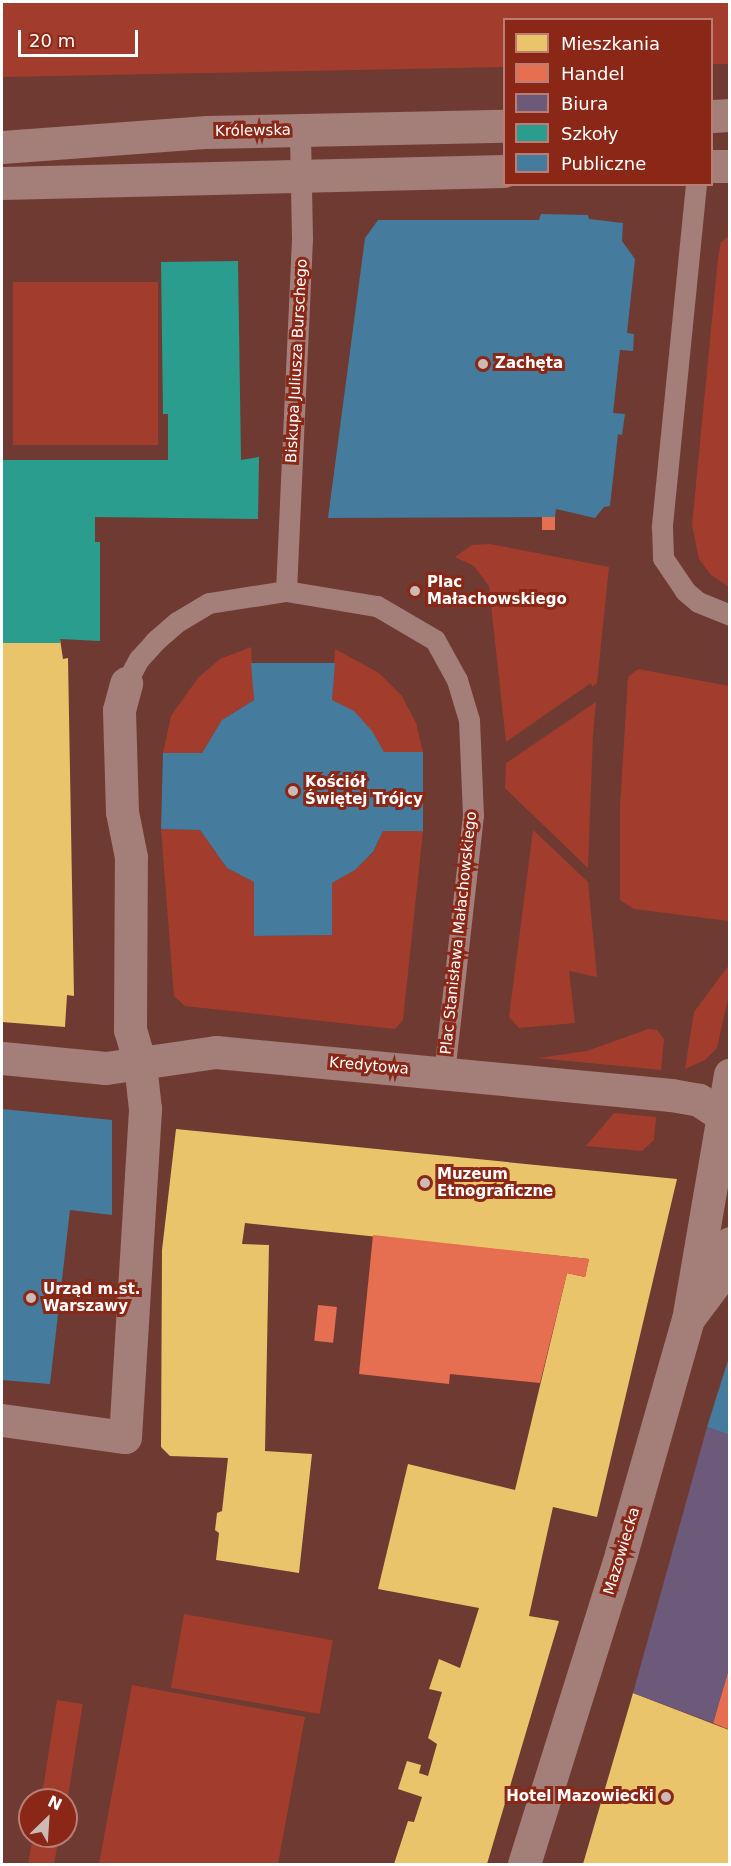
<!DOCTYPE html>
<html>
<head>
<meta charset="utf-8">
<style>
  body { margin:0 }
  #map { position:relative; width:731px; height:1866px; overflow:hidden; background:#6f3a31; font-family:"DejaVu Sans",sans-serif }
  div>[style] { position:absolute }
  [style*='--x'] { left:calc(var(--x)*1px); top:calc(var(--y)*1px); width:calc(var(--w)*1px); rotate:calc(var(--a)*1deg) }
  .green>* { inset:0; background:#a23d2d; transform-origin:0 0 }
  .homes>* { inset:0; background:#e9c46a }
  .shops>* { inset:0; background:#e76f51; transform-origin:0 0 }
  .offices>* { inset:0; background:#6d597a }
  .schools>* { inset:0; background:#2a9d8f }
  .public>* { inset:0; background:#457b9d }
  .service>* { height:21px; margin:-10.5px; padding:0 10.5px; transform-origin:10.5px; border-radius:10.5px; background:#a47e78 }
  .minor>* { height:33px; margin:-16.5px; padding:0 16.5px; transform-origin:16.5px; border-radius:16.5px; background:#a47e78 }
  .tertiary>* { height:33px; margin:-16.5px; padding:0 16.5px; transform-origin:16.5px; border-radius:16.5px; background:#a47e78 }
  .dots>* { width:16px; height:16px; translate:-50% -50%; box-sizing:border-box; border:3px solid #8a2716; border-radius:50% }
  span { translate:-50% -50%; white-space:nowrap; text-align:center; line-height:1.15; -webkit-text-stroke:6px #8a2716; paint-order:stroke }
  .street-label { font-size:15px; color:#fff }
  .poi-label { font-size:15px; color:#fff; font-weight:700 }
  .left { translate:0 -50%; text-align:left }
  .right { translate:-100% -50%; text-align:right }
  .frame { position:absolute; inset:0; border:3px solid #fff; pointer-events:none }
  .legend { position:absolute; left:503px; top:18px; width:210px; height:168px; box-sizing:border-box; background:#8a2716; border:2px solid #b97d73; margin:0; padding:8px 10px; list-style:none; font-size:18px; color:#fff }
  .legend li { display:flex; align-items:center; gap:12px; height:30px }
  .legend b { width:30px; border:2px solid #b97d73 }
  .north { position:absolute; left:18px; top:1788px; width:60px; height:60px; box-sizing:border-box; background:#8a2716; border:2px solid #b97d73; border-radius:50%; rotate:25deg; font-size:16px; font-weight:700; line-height:24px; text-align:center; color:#fff }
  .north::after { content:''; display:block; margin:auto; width:21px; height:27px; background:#cdbab7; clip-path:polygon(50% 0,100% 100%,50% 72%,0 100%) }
  .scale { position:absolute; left:18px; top:30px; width:120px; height:27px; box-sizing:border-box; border:3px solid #fff; border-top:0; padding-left:8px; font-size:18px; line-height:21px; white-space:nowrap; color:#fff; -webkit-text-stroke:4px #8a2716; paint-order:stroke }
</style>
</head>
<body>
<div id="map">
  <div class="green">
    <i style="clip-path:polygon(2px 2px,729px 2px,729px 64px,712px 64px,712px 20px,504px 20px,504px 67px,2px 77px)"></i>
    <i style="clip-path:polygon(729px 236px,729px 587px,711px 575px,699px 559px,692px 525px,718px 258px,721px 242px)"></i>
    <i style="left:13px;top:282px;width:145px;height:163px"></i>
    <i style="clip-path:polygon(490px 544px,609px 567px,597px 683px,592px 687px,591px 683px,506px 742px,489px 586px,474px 566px,455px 557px,472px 545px)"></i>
    <i style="clip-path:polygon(251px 647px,254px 700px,222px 720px,202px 753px,163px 753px,171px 716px,198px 678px,220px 659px)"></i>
    <i style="clip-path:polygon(335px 649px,379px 673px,402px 696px,416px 723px,423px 752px,384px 752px,354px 712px,332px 700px)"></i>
    <i style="clip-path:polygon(638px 669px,729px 686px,729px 921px,634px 909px,620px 900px,620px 807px,628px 677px)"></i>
    <i style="clip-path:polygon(596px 702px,593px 734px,588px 868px,505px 788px,506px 763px)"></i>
    <i style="clip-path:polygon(161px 829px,200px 830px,227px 868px,254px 882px,254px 936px,332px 935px,332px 883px,355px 870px,373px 853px,383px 831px,423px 831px,403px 1020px,395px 1029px,185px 1006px,174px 996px)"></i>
    <i style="clip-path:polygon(533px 830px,588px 882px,597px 977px,569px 971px,575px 1023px,519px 1028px,509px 1017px)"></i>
    <i style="clip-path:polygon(729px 965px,729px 994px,717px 1048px,705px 1060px,685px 1069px,694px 1012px)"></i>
    <i style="clip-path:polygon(648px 1029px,657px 1030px,664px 1039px,661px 1070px,538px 1058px,587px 1051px)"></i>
    <i style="clip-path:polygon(614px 1113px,656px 1117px,654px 1140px,642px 1151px,586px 1146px)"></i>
    <i style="left:184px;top:1614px;width:151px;height:75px;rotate:10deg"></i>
    <i style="clip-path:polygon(132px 1685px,305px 1717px,278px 1864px,99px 1864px)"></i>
    <i style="left:57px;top:1700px;width:26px;height:102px;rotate:9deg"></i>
    <i style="clip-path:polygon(33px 1836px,59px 1836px,54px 1864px,28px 1864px)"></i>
  </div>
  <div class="homes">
    <i style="clip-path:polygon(60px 639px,63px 659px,68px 658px,74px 996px,67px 995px,65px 1027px,2px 1022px,2px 643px,60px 643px)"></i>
    <i style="clip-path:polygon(176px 1129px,677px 1179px,597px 1517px,553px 1507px,529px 1616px,559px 1621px,487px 1864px,394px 1864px,408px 1821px,414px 1822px,422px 1797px,398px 1789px,407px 1761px,421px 1765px,419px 1773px,428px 1776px,437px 1744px,428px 1738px,442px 1692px,429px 1689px,439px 1659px,460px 1668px,479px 1608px,378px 1589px,408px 1464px,515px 1490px,567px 1273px,585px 1277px,589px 1259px,245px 1223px,242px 1244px,269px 1245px,265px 1451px,312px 1454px,299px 1573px,216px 1560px,219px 1533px,215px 1530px,217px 1513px,222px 1511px,228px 1458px,170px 1456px,161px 1447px,162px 1250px)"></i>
    <i style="clip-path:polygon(633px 1693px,729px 1730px,729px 1864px,583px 1864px)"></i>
  </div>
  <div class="shops">
    <i style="left:542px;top:517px;width:13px;height:13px"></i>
    <i style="clip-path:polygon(373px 1235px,589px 1259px,585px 1277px,567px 1273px,540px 1383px,450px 1374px,449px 1384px,359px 1374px)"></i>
    <i style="left:318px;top:1305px;width:19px;height:36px;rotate:6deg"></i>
    <i style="clip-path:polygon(729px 1668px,730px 1668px,730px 1730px,713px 1723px)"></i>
  </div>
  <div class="offices">
    <i style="clip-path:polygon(707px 1427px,730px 1435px,730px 1666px,713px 1723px,633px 1693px)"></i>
  </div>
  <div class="schools">
    <i style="clip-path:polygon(238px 261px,241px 460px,259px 457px,258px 519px,95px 517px,95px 542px,100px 542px,100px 641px,60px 639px,60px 643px,2px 643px,2px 460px,168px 460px,168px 414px,163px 414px,161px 262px)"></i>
  </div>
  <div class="public">
    <i style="clip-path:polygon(541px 214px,588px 215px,589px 219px,623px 223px,622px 241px,635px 259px,627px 333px,634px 334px,633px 351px,620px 350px,613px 413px,625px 414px,622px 435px,618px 434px,610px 506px,604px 507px,595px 518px,556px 509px,555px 517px,328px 518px,365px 238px,378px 220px,539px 220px)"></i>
    <i style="clip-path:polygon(251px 663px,335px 663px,332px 700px,354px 711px,372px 731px,384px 752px,423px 752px,423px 831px,383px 831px,373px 852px,355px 870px,332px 883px,332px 935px,254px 936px,254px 882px,227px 868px,200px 830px,161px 829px,163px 753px,202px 753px,222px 720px,254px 700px)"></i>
    <i style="clip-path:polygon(2px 1109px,112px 1120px,112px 1215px,70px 1210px,50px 1384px,2px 1380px)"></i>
    <i style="clip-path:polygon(730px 1354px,730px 1435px,707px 1427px)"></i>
  </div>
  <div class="service">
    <i style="--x:696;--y:184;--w:345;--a:95.7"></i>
    <i style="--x:662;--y:527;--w:31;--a:88"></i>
    <i style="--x:663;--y:558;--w:40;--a:56"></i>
    <i style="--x:685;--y:591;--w:17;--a:40"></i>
    <i style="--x:698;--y:602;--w:35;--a:22"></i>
    <i style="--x:286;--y:591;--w:353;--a:-87.4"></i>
    <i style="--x:302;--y:238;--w:108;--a:-91.1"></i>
    <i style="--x:126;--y:683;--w:27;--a:-62"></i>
    <i style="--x:139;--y:659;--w:24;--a:-48"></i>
    <i style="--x:155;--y:641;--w:29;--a:-41"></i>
    <i style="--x:177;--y:622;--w:37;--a:-31"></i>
    <i style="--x:209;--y:603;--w:78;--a:-8.9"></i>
    <i style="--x:286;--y:591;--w:92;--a:9.4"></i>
    <i style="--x:377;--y:606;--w:67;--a:30.4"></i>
    <i style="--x:435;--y:640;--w:46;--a:61.2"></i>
    <i style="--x:457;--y:680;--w:42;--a:73.3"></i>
    <i style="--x:469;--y:720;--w:95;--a:87.6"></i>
    <i style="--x:473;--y:815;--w:260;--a:96.4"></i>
  </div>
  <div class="minor">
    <i style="--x:2;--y:1058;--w:104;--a:5.5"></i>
    <i style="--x:106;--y:1068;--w:111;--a:-8.3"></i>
    <i style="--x:216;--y:1052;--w:457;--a:5.4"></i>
    <i style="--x:671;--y:1095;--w:28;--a:10"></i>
    <i style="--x:699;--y:1100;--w:37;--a:34"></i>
    <i style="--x:2;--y:1420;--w:124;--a:7.9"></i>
    <i style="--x:125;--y:1437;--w:329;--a:-86.5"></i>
    <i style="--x:145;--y:1109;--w:45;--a:-96.3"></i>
    <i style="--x:140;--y:1064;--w:35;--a:-106"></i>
    <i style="--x:130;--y:1030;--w:173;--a:-89.7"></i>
    <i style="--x:131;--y:857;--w:46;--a:-101.3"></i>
    <i style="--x:122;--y:812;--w:102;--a:-91.7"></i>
    <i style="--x:119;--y:710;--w:28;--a:-75"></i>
  </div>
  <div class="tertiary">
    <i style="--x:712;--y:116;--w:18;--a:-3"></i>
    <i style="--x:2;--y:147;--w:206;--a:-4.2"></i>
    <i style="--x:207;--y:132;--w:297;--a:-1.2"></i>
    <i style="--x:712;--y:166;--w:18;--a:0"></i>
    <i style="--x:2;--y:183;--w:502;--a:-1.37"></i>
    <i style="--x:689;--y:1314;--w:243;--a:-80.3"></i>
    <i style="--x:524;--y:1864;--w:325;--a:-72.6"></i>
    <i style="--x:621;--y:1554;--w:244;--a:-74.1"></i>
    <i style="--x:688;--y:1319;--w:44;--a:-53.4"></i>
    <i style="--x:714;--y:1284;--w:44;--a:-68.7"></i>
  </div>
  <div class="dots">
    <i style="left:483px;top:364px;background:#cdbab7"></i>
    <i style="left:415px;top:591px;background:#cdbab7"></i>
    <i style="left:293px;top:791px;background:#cdbab7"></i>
    <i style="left:425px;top:1183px;background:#cdbab7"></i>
    <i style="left:31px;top:1298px;background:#cdbab7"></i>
    <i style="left:666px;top:1797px;background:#cdbab7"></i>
  </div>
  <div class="street-label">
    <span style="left:253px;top:131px;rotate:-1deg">Królewska</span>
    <span style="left:297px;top:361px;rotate:-87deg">Biskupa Juliusza Burschego</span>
    <span style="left:459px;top:933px;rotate:-84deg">Plac Stanisława Małachowskiego</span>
    <span style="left:369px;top:1066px;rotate:5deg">Kredytowa</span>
    <span style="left:622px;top:1551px;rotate:-73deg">Mazowiecka</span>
  </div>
  <div class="poi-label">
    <span class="left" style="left:495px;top:364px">Zachęta</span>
    <span class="left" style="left:427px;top:591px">Plac<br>Małachowskiego</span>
    <span class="left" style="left:305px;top:791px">Kościół<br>Świętej Trójcy</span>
    <span class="left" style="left:437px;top:1183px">Muzeum<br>Etnograficzne</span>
    <span class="left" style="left:43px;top:1298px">Urząd m.st.<br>Warszawy</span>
    <span class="right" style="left:654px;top:1797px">Hotel Mazowiecki</span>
  </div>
  <div class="frame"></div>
  <ul class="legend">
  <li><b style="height:16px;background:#e9c46a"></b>Mieszkania</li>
  <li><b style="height:16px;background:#e76f51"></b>Handel</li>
  <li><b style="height:16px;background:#6d597a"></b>Biura</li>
  <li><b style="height:16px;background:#2a9d8f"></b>Szkoły</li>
  <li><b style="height:16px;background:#457b9d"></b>Publiczne</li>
  </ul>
  <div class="north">N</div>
  <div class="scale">20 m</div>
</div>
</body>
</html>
